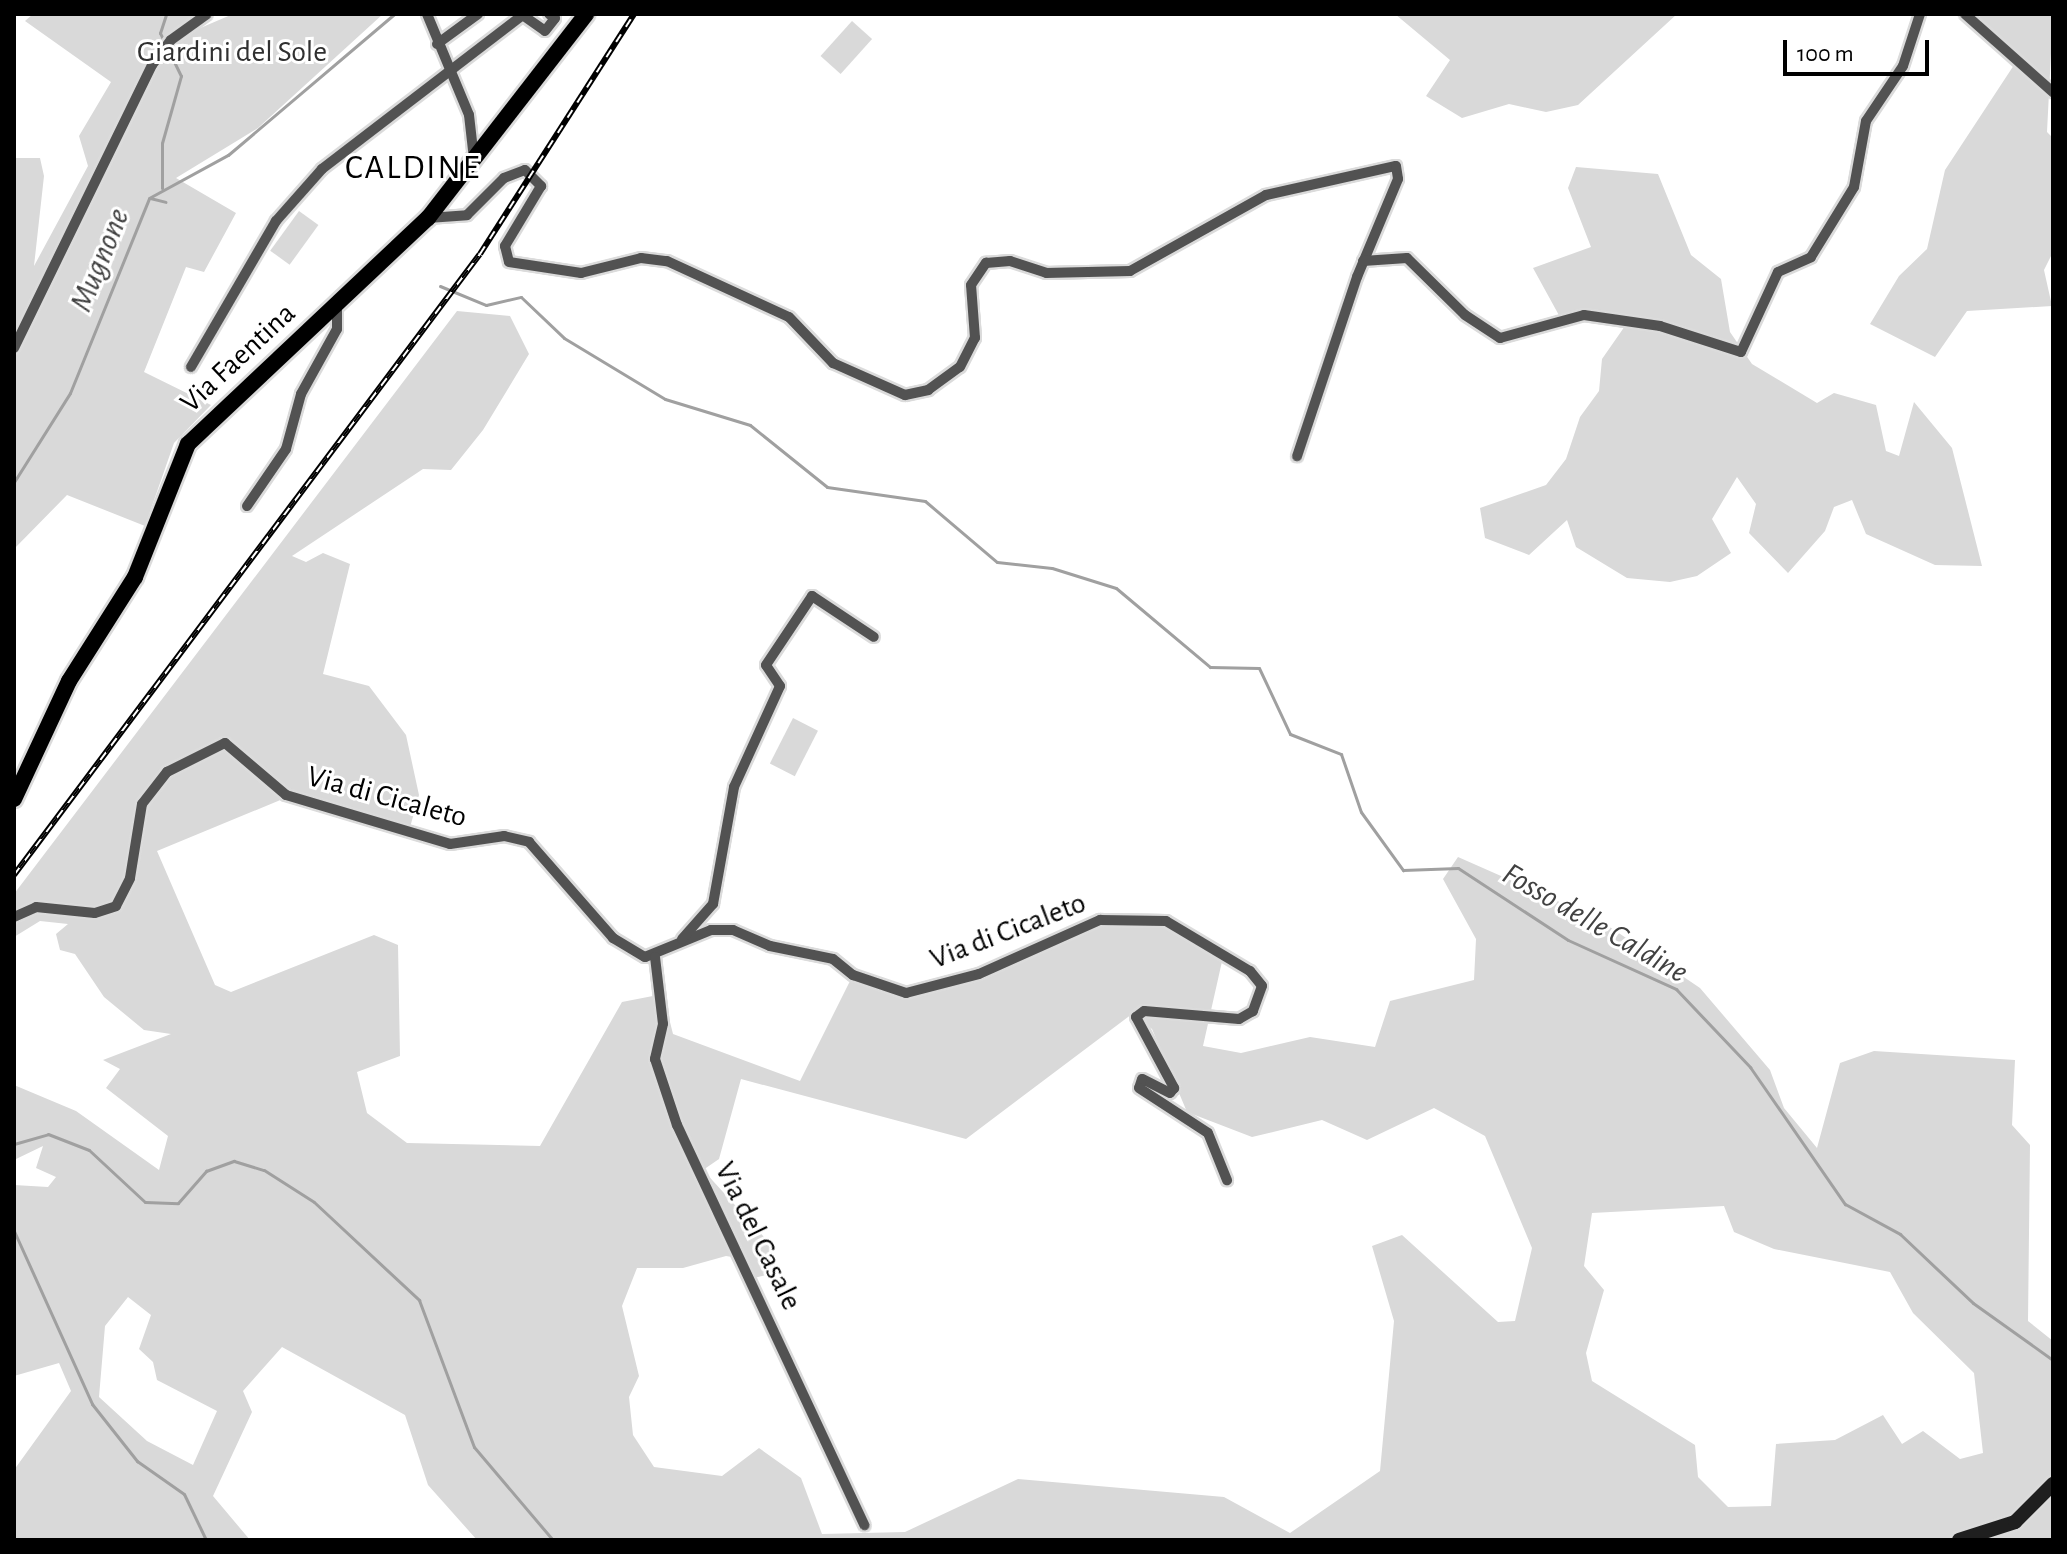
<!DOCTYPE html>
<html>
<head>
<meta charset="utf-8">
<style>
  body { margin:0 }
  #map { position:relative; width:2067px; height:1554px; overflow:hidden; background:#fff; font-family:"Alegreya Sans",sans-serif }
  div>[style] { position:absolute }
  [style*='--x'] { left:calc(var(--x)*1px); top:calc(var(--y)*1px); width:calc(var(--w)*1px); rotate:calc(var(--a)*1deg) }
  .green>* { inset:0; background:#d9d9d9; transform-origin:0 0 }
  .stream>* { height:3px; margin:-1.5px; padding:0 1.5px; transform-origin:1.5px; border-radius:1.5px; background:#a0a0a0 }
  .roads { filter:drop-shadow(2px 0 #dbdbdb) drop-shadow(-2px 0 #dbdbdb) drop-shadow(0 2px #dbdbdb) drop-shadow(0 -2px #dbdbdb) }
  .street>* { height:10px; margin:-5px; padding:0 5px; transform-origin:5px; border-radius:5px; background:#525252 }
  .secondary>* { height:14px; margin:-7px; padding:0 7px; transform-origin:7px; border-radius:7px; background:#1f1f1f }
  .primary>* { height:16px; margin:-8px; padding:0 8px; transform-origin:8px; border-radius:8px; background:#000 }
  .rail>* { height:6px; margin-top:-3px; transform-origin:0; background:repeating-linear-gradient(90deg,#fff 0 9px,#000 0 18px); box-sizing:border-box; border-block:2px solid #000 }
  span { translate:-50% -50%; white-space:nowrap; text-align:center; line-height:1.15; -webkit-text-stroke:6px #fff; paint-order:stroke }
  .park-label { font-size:30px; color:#303030 }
  .street-label { font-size:30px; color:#000 }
  .water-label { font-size:32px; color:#414141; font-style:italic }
  .quarter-label { font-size:34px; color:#000; letter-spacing:2px }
  .frame { position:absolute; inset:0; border:16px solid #000; pointer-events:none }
  .scale { position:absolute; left:1783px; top:40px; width:146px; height:36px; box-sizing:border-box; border:4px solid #000; border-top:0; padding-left:10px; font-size:24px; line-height:28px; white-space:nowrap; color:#000; -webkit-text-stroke:6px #fff; paint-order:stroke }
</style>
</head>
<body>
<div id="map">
  <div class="green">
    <i style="clip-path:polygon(33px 14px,195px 14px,191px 32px,233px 14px,383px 14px,258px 128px,176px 178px,236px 213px,204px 272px,186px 267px,144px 372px,211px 405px,174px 443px,145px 526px,67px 495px,14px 549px,14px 158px,40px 158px,44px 176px,34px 266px,88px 166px,79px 136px,111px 82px,25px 21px)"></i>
    <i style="clip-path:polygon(1395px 14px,1677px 14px,1578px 105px,1546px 112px,1509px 104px,1462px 118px,1426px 96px,1450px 60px)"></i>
    <i style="clip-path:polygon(1980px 14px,2053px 14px,2047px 132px,2053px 138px,2053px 252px,2044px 270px,2052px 306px,1967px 311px,1935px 357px,1870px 324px,1899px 276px,1927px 249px,1945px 170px,2014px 65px,1978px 25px)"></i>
    <i style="left:852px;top:21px;width:27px;height:47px;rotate:42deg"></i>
    <i style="clip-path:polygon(1576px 167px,1658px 174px,1691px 255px,1721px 279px,1730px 332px,1752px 364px,1817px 403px,1834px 393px,1876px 405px,1886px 451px,1899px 456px,1914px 402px,1952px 448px,1982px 566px,1935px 565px,1866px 534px,1852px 500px,1834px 507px,1825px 531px,1788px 573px,1749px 533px,1756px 504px,1737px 477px,1712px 519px,1731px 553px,1697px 576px,1670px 582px,1627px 578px,1576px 547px,1567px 520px,1529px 555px,1485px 538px,1480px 508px,1546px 485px,1566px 459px,1580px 417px,1599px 391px,1602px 359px,1625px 326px,1627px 316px,1561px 319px,1533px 268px,1591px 247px,1568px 188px)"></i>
    <i style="left:299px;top:211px;width:24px;height:49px;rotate:36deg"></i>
    <i style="clip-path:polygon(evenodd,457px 311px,510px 316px,529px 354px,483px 430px,451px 470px,423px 469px,292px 556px,306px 562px,323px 553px,350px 564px,323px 674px,369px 686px,406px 735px,419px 795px,409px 831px,290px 796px,157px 851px,215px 985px,231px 992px,374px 935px,398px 945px,400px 1056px,357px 1072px,367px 1113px,407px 1143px,540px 1146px,622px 1002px,663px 994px,673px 1034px,800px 1081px,853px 975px,906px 993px,979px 974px,1100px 920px,1166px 921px,1223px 957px,1203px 1046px,1241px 1053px,1310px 1037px,1375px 1047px,1390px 1001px,1474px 980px,1476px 939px,1443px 879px,1458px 857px,1598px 919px,1700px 988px,1770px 1070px,1784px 1108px,1817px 1148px,1840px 1063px,1874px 1051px,2015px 1060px,2012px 1125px,2030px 1145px,2028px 1321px,2053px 1341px,2053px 1540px,477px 1540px,428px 1485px,405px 1415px,282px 1347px,243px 1391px,252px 1412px,213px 1496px,250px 1540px,14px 1540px,14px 1470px,71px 1391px,59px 1363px,14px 1376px,14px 1185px,48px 1187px,56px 1177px,36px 1168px,43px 1146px,14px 1160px,14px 1085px,76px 1111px,159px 1170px,168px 1136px,106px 1088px,120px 1069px,103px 1060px,171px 1034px,144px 1030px,104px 997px,75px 954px,60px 950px,56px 934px,68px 924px,40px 921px,14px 937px,14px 894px,457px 311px,1132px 1014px,1152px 1029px,1187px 1112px,1252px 1137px,1322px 1120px,1367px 1140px,1434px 1108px,1485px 1136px,1532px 1248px,1515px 1321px,1498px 1322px,1402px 1235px,1372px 1246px,1394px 1321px,1380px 1471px,1290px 1533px,1224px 1497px,1018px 1479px,905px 1532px,822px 1534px,801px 1478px,759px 1448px,722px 1476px,654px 1467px,633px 1435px,629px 1397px,639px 1376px,622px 1306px,637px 1268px,683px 1268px,726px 1256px,738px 1258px,754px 1278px,775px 1273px,773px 1247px,703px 1170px,719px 1159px,741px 1079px,966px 1139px,1132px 1014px,457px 311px,1724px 1206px,1734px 1232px,1774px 1249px,1890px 1272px,1913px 1313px,1974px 1373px,1983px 1453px,1960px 1459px,1923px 1431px,1902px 1444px,1883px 1415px,1835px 1440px,1776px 1444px,1771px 1506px,1728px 1507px,1698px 1477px,1695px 1445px,1592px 1381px,1586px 1353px,1604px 1290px,1584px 1266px,1592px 1213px,1724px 1206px,457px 311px,128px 1297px,151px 1315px,139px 1349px,153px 1362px,157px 1380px,217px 1411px,193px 1465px,147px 1441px,99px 1397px,105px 1326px,128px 1297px)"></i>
    <i style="left:793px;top:718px;width:28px;height:51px;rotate:27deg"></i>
  </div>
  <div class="stream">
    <i style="--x:162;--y:188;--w:45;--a:-90"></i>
    <i style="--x:162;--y:143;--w:70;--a:-74.2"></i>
    <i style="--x:181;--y:76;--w:48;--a:-116"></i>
    <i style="--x:160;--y:33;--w:20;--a:-72"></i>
    <i style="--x:150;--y:198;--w:16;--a:14"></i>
    <i style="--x:440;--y:286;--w:50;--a:22.4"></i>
    <i style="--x:486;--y:305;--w:36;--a:-13"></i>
    <i style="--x:521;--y:297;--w:59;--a:43.6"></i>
    <i style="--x:564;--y:338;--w:118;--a:31.1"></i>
    <i style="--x:665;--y:399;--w:89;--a:17"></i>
    <i style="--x:750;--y:425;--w:99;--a:38.8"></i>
    <i style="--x:827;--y:487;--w:99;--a:8.1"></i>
    <i style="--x:925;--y:501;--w:94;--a:40.3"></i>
    <i style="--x:997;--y:562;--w:55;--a:6.2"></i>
    <i style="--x:1052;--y:568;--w:67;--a:17.4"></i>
    <i style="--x:1116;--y:588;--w:123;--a:40"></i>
    <i style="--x:1210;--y:667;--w:49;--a:1.2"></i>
    <i style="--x:1259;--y:668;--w:73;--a:64.8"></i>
    <i style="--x:1290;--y:734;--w:55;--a:21.4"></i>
    <i style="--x:1341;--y:754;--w:61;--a:71"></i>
    <i style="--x:1361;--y:812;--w:72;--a:54.1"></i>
    <i style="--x:1403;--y:870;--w:55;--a:-2.1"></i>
    <i style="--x:1458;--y:868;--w:131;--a:33.2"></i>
    <i style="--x:1568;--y:940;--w:119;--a:24.4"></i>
    <i style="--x:1676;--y:989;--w:108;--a:46.5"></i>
    <i style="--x:1750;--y:1067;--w:167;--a:55.3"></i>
    <i style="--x:1845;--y:1204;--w:63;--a:28.6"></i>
    <i style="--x:1900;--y:1234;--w:100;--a:43.4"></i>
    <i style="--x:1973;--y:1303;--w:98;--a:35.5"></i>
    <i style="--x:14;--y:482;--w:105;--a:-57.8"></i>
    <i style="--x:70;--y:393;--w:210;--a:-67.9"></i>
    <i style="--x:149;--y:198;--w:90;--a:-28.6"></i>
    <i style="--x:228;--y:155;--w:218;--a:-40.3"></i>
    <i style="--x:14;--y:1144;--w:35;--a:-16"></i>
    <i style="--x:48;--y:1134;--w:44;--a:21.3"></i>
    <i style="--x:89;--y:1150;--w:76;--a:42.9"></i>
    <i style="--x:145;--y:1202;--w:33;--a:2"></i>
    <i style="--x:178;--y:1203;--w:43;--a:-48.8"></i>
    <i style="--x:206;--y:1171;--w:30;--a:-20"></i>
    <i style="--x:234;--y:1161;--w:31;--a:17"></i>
    <i style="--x:264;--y:1170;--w:59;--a:32.6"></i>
    <i style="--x:314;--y:1202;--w:144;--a:43"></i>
    <i style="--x:419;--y:1300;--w:157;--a:69.5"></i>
    <i style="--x:474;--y:1447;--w:122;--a:49.7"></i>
    <i style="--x:14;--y:1231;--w:190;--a:65.7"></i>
    <i style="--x:92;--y:1404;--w:73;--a:51.7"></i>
    <i style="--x:137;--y:1461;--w:57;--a:35.1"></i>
    <i style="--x:184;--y:1494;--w:51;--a:64.4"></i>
  </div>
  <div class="roads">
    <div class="street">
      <i style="--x:427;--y:14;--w:109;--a:67.4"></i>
      <i style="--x:469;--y:115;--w:44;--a:83.5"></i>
      <i style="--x:521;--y:14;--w:29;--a:35"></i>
      <i style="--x:545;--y:31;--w:16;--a:-52"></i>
      <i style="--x:555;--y:18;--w:7;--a:-146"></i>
      <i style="--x:1965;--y:14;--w:118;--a:41.6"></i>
      <i style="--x:437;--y:44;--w:51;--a:-36.2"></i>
      <i style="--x:428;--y:218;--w:39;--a:-4"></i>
      <i style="--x:467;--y:215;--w:52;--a:-45"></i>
      <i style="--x:504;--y:178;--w:22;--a:-21"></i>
      <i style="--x:525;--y:170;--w:23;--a:45"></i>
      <i style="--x:541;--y:186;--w:70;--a:121"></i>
      <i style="--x:505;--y:246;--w:16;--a:76"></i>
      <i style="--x:509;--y:262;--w:73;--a:8.7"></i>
      <i style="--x:581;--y:273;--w:62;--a:-14"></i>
      <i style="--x:641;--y:258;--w:26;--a:7"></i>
      <i style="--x:667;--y:261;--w:134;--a:24.7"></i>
      <i style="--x:789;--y:317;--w:64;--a:46.3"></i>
      <i style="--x:833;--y:363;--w:79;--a:24"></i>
      <i style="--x:905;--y:395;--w:24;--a:-12"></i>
      <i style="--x:928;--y:390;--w:39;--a:-36"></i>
      <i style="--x:960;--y:367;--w:33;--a:-63"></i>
      <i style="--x:975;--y:338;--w:53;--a:-94.3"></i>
      <i style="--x:971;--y:285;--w:27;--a:-56"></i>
      <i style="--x:986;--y:263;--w:24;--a:-5"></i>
      <i style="--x:1010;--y:261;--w:38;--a:18"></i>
      <i style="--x:1046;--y:273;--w:84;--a:-1.4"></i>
      <i style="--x:1130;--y:271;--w:156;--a:-29.2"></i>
      <i style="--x:1266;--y:195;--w:133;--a:-12.6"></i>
      <i style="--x:1396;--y:166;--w:13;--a:81"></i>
      <i style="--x:1398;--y:179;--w:106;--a:112.7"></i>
      <i style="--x:1357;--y:277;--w:189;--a:108.5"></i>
      <i style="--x:1363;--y:261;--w:44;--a:-3.9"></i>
      <i style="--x:1407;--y:258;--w:81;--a:44.5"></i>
      <i style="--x:1465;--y:315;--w:42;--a:33.3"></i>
      <i style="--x:1500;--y:338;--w:87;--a:-15.3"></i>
      <i style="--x:1584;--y:315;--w:77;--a:8.2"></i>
      <i style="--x:1660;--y:326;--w:85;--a:17.8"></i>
      <i style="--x:1741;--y:352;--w:88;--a:-65.2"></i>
      <i style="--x:1778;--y:272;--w:36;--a:-24"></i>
      <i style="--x:1811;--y:257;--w:82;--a:-58.4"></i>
      <i style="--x:1854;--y:187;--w:67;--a:-79.7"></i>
      <i style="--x:1866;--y:121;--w:66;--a:-56.1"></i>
      <i style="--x:1903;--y:66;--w:55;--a:-71.9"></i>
      <i style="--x:14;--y:348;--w:315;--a:-64"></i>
      <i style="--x:152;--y:65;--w:31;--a:-53"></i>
      <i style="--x:171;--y:40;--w:44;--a:-35.8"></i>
      <i style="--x:191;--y:367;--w:169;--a:-59.8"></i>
      <i style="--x:276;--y:221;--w:69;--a:-48.5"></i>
      <i style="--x:322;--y:169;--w:255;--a:-37.5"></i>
      <i style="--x:247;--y:506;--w:69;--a:-55.6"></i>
      <i style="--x:286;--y:449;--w:57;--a:-74.7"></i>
      <i style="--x:301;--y:394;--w:74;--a:-61"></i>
      <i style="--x:337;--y:329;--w:25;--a:-90"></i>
      <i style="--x:14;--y:917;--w:24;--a:-24"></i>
      <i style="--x:36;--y:907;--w:59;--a:5.8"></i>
      <i style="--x:95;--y:913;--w:22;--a:-18"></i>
      <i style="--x:116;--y:906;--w:31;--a:-63"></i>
      <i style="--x:130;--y:878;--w:75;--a:-80.8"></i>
      <i style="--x:142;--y:804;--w:41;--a:-52"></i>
      <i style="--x:167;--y:772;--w:65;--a:-26.6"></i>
      <i style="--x:225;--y:743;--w:80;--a:40.4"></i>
      <i style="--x:286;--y:795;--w:171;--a:16.6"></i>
      <i style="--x:450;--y:844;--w:55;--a:-8.4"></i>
      <i style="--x:504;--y:836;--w:26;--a:13"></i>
      <i style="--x:529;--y:842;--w:128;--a:48.8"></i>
      <i style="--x:613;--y:938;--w:37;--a:31"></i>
      <i style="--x:645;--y:957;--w:71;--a:-22.2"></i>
      <i style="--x:711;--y:930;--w:22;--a:0"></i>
      <i style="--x:733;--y:930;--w:40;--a:23.4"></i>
      <i style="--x:770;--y:946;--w:64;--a:11.7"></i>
      <i style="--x:833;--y:959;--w:26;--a:39"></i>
      <i style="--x:853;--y:975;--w:56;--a:18.8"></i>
      <i style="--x:906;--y:993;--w:75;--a:-14.6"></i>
      <i style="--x:979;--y:974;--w:133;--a:-24.1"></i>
      <i style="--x:1100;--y:920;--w:66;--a:0.9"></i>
      <i style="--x:1166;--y:921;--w:98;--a:30.8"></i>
      <i style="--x:1250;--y:971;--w:19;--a:51"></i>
      <i style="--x:1262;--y:986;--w:27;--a:110"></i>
      <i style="--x:1253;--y:1011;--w:16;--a:150"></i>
      <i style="--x:1239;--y:1019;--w:95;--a:-175.2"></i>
      <i style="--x:1144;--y:1011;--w:10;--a:143"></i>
      <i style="--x:1136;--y:1017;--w:81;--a:61.8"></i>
      <i style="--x:1174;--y:1088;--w:6;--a:129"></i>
      <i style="--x:1170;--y:1093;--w:31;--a:-153"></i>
      <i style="--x:1142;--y:1079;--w:9;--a:108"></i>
      <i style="--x:1139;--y:1088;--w:82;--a:33.1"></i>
      <i style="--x:1208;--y:1133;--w:51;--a:68"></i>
      <i style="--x:682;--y:939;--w:47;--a:-48.5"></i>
      <i style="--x:713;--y:904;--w:119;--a:-79.8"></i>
      <i style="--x:734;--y:787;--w:111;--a:-65.5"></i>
      <i style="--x:780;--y:686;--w:25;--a:-124"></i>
      <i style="--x:766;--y:665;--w:83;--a:-56.3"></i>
      <i style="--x:812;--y:596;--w:74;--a:33.5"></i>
      <i style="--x:655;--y:957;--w:67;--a:83.2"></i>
      <i style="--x:663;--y:1024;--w:36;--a:103"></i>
      <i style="--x:655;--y:1059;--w:70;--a:71.6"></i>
      <i style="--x:677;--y:1125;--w:442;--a:64.9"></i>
    </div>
    <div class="secondary">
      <i style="--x:1959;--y:1540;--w:59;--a:-17.8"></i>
      <i style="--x:2015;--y:1522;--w:54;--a:-45"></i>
    </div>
    <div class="primary">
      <i style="--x:14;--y:799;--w:130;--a:-65"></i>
      <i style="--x:69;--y:681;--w:123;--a:-57.6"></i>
      <i style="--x:135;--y:577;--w:143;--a:-68.3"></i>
      <i style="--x:188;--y:444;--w:330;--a:-43.3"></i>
      <i style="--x:428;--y:218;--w:258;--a:-52.2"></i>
    </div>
  </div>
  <div class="rail">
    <i style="--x:14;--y:875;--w:776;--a:-53.12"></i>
    <i style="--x:480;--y:254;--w:285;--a:-57.3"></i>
  </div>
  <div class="park-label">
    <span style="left:232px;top:52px">Giardini del Sole</span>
  </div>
  <div class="street-label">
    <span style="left:238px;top:358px;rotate:-43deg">Via Faentina</span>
    <span style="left:387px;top:797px;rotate:15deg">Via di Cicaleto</span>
    <span style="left:1008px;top:931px;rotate:-21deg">Via di Cicaleto</span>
    <span style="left:758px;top:1236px;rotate:64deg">Via del Casale</span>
  </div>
  <div class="water-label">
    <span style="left:100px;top:260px;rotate:-68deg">Mugnone</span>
    <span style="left:1595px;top:923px;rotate:30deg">Fosso delle Caldine</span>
  </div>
  <div class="quarter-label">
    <span style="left:413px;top:169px">CALDINE</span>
  </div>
  <div class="frame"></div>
  <div class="scale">100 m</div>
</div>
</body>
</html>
